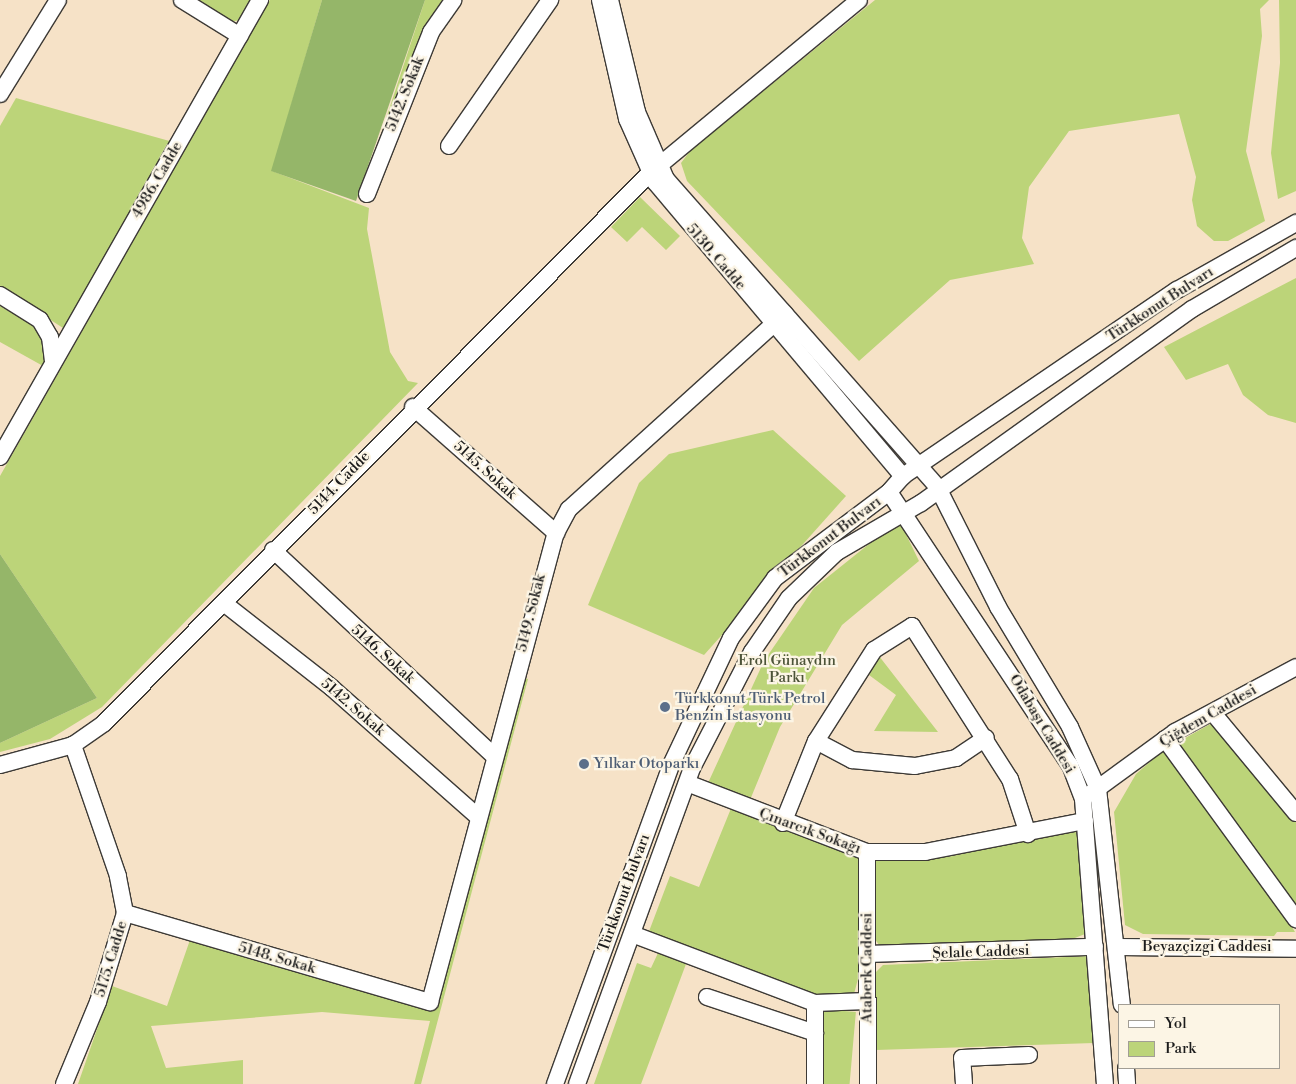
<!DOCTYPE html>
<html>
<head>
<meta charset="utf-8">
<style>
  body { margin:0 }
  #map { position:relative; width:1296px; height:1084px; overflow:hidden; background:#f6e2c7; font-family:"Libre Bodoni",serif }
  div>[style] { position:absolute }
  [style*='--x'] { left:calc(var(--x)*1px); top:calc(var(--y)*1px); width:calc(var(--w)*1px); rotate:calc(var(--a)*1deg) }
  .green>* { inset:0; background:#bcd479; transform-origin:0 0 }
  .forest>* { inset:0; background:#95b669 }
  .roads { filter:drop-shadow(1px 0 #3d3a36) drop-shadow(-1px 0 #3d3a36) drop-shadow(0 1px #3d3a36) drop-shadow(0 -1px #3d3a36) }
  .minor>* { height:16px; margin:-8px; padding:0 8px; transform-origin:8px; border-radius:8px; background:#fff }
  .dots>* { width:14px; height:14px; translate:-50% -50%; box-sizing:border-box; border:2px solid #fcf5e5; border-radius:50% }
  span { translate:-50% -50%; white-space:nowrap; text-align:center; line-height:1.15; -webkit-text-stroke:4.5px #fcf5e5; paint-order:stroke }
  .street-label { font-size:15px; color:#1c1c1c }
  .park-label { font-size:15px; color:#4c5338 }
  .service-label { font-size:15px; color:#4e5e75 }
  .left { translate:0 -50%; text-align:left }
  .legend { position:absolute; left:1118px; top:1004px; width:162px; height:65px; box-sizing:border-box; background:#fcf5e5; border:1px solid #a29e95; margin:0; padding:6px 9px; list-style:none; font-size:15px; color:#1c1c1c }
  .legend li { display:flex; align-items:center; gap:10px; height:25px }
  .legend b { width:25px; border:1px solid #a29e95 }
</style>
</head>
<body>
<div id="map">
  <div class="green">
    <i style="clip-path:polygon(195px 0,255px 0,244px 19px,231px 22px)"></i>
    <i style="clip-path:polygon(270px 0,322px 0,272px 171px,369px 208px,367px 229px,390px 352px,408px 381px,418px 383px,102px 707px,50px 739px,0 752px,0 743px,97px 698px,0 554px,0 476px)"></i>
    <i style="clip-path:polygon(425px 0,447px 0,426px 30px,378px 143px)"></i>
    <i style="clip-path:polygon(875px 0,1269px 0,1260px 9px,1262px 36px,1246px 151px,1265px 221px,1228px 241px,1214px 241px,1197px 226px,1192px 200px,1196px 177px,1179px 114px,1069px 131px,1029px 187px,1022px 238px,1034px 264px,950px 280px,859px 361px,687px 181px,681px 163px,690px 151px)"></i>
    <i style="clip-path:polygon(1279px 0,1296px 0,1296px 191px,1278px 199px,1271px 153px,1280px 63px)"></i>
    <i style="clip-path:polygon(16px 98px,173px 142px,63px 328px,0 287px,0 126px)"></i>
    <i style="clip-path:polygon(640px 197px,680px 236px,666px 250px,642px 227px,627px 242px,611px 227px)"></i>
    <i style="clip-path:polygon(1296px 278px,1296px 423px,1268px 415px,1243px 395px,1228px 364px,1186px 380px,1164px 347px)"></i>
    <i style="clip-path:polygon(0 306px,39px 329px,46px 357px,43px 366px,0 342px)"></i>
    <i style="clip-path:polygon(773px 430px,846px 496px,704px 655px,588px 605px,639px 483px,669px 454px)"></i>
    <i style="clip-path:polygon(899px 520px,919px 561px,842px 625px,780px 727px,750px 800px,708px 783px,764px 661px,814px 588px)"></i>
    <i style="clip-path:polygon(879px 656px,938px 732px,874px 731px,896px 695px,869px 675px)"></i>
    <i style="clip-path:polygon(522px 677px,528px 679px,421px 1084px,414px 1084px,430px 1021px,322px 1012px,151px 1026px,166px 1068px,243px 1060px,243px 1084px,78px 1084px,112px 986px,167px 1006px,191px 937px,435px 1004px)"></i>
    <i style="clip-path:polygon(1212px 723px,1296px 822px,1296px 912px,1178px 742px)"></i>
    <i style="clip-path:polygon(1166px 748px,1261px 876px,1295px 932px,1277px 932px,1274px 936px,1143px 934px,1125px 925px,1114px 812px,1136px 774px)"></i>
    <i style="clip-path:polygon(732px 806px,859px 854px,859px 975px,854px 994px,813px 996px,648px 934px,670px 876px,699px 887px)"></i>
    <i style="clip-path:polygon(1071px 831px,1079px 833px,1085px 934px,1057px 945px,882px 949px,874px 938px,873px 857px,948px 857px)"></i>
    <i style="clip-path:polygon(658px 953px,686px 964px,641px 1084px,594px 1084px,637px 963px,651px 968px)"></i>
    <i style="clip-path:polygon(1089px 956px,1094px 1043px,876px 1050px,874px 974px,883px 965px)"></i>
    <i style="left:821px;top:1009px;width:35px;height:75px;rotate:5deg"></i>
  </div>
  <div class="forest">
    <i style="clip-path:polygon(322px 0,425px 0,356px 201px,271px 171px)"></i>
    <i style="clip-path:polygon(0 554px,97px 698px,0 743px)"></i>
  </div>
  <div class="roads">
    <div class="minor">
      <i style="--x:182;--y:0;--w:68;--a:31.8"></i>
      <i style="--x:600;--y:0;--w:122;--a:77.2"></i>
      <i style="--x:627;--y:119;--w:69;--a:66"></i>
      <i style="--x:655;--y:182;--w:385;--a:49.9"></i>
      <i style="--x:610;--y:0;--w:115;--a:76.4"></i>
      <i style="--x:637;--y:112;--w:73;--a:66.6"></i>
      <i style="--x:666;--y:179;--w:412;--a:48.6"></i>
      <i style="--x:938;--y:488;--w:133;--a:63.2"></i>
      <i style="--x:998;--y:607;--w:140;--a:59"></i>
      <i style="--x:1070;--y:727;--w:68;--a:65.7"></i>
      <i style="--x:1098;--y:789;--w:217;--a:83.7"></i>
      <i style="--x:0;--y:94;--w:110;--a:-58.3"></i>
      <i style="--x:449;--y:146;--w:178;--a:-55.3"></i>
      <i style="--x:367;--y:194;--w:174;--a:-68.4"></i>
      <i style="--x:431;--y:32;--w:39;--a:-55"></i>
      <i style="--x:0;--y:295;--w:47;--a:32"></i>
      <i style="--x:40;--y:320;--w:20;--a:60"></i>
      <i style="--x:50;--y:337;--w:23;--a:83"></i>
      <i style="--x:413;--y:407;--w:191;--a:41.4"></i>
      <i style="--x:0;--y:457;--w:526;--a:-60.36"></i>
      <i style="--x:889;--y:492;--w:328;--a:56.5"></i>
      <i style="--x:1070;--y:765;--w:36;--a:69"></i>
      <i style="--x:1083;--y:799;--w:286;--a:85.6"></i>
      <i style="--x:273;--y:550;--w:302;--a:43"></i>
      <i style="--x:225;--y:604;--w:136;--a:38.1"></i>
      <i style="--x:332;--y:688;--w:193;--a:41.4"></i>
      <i style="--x:1213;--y:713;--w:130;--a:50.3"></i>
      <i style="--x:1165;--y:739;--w:223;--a:54"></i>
      <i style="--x:816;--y:741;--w:41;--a:27.8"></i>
      <i style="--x:852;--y:760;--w:63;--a:5.4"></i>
      <i style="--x:915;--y:766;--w:42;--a:-11"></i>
      <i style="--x:956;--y:758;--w:36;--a:-34"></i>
      <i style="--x:0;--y:765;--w:76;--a:-15.3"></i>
      <i style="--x:73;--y:745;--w:38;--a:-35"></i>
      <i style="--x:104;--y:723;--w:775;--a:-45.21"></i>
      <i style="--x:650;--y:173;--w:271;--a:-39.6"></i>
      <i style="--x:687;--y:783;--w:193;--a:21"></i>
      <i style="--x:867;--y:852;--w:58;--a:0"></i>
      <i style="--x:925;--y:852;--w:163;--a:-11"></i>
      <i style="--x:1090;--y:794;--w:105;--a:-36.1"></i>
      <i style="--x:1175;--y:732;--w:137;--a:-28.2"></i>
      <i style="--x:783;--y:823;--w:88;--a:-68.1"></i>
      <i style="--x:816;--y:741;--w:108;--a:-57.5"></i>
      <i style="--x:874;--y:650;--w:45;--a:-32.3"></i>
      <i style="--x:912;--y:626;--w:182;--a:57.4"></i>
      <i style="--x:1010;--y:779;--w:58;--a:71.9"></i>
      <i style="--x:867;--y:852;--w:232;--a:89.8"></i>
      <i style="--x:125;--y:913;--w:318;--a:16.3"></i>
      <i style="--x:430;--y:1002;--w:486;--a:-75"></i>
      <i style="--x:556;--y:533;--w:27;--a:-62"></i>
      <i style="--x:569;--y:509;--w:291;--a:-42.1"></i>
      <i style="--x:632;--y:934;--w:196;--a:20.7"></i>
      <i style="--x:815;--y:1003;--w:52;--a:-2.2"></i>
      <i style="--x:1118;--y:947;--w:178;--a:0.6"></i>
      <i style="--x:867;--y:954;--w:228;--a:-1.8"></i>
      <i style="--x:707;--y:997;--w:114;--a:18.4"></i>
      <i style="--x:1126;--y:1068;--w:16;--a:86"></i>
      <i style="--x:64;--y:1084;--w:89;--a:-67.5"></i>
      <i style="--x:98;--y:1002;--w:93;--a:-73.1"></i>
      <i style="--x:125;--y:913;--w:38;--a:-101"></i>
      <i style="--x:118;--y:876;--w:139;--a:-109"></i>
      <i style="--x:555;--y:1084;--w:339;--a:-70"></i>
      <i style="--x:671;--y:765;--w:140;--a:-64.7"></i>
      <i style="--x:731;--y:638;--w:74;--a:-53.7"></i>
      <i style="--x:775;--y:578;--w:143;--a:-37"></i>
      <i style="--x:889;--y:492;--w:21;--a:-49"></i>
      <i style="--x:903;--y:476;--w:331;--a:-34.2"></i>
      <i style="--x:1177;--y:290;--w:137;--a:-29.4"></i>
      <i style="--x:577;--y:1084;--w:336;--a:-70"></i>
      <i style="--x:692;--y:768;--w:131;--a:-62.7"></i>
      <i style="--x:752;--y:652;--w:65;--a:-55.6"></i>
      <i style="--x:789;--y:598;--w:66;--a:-43.8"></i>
      <i style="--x:837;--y:552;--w:97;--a:-30.3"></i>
      <i style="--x:921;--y:503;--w:333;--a:-35.6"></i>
      <i style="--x:1192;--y:309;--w:121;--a:-30.4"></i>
      <i style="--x:815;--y:1084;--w:81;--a:-90"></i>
      <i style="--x:964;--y:1084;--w:26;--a:-94"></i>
      <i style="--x:962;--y:1058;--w:67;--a:-2.6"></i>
    </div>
  </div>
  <div class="dots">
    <i style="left:665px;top:707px;background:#5c6f8a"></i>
    <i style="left:584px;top:764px;background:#5c6f8a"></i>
  </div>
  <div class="street-label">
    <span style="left:405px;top:94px;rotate:-68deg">5142. Sokak</span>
    <span style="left:157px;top:180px;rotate:-60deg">4986. Cadde</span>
    <span style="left:716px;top:257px;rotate:49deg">5130. Cadde</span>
    <span style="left:1160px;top:304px;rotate:-33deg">Türkkonut Bulvarı</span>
    <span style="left:485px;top:470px;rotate:42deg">5145. Sokak</span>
    <span style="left:339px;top:483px;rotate:-46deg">5144. Cadde</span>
    <span style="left:830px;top:537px;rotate:-37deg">Türkkonut Bulvarı</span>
    <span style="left:531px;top:613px;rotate:-76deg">5149. Sokak</span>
    <span style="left:383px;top:654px;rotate:42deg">5146. Sokak</span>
    <span style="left:353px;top:707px;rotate:41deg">5142. Sokak</span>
    <span style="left:1208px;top:716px;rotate:-30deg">Çiğdem Caddesi</span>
    <span style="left:1042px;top:724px;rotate:59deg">Odabaşı Caddesi</span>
    <span style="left:810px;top:831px;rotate:20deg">Çınarcık Sokağı</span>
    <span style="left:624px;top:893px;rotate:-70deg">Türkkonut Bulvarı</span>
    <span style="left:1207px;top:947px">Beyazçizgi Caddesi</span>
    <span style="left:981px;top:952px;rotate:-2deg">Şelale Caddesi</span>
    <span style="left:277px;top:958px;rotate:16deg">5148. Sokak</span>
    <span style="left:111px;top:959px;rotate:-73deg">5175. Cadde</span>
    <span style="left:867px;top:968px;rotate:-90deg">Ataberk Caddesi</span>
  </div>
  <div class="park-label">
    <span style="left:787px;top:669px">Erol Günaydın<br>Parkı</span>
  </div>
  <div class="service-label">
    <span class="left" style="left:675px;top:707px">Türkkonut Türk Petrol<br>Benzin İstasyonu</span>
    <span class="left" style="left:594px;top:764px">Yılkar Otoparkı</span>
  </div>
  <ul class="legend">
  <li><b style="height:6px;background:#fff"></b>Yol</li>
  <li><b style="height:14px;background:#bcd479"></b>Park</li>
  </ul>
</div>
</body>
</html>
